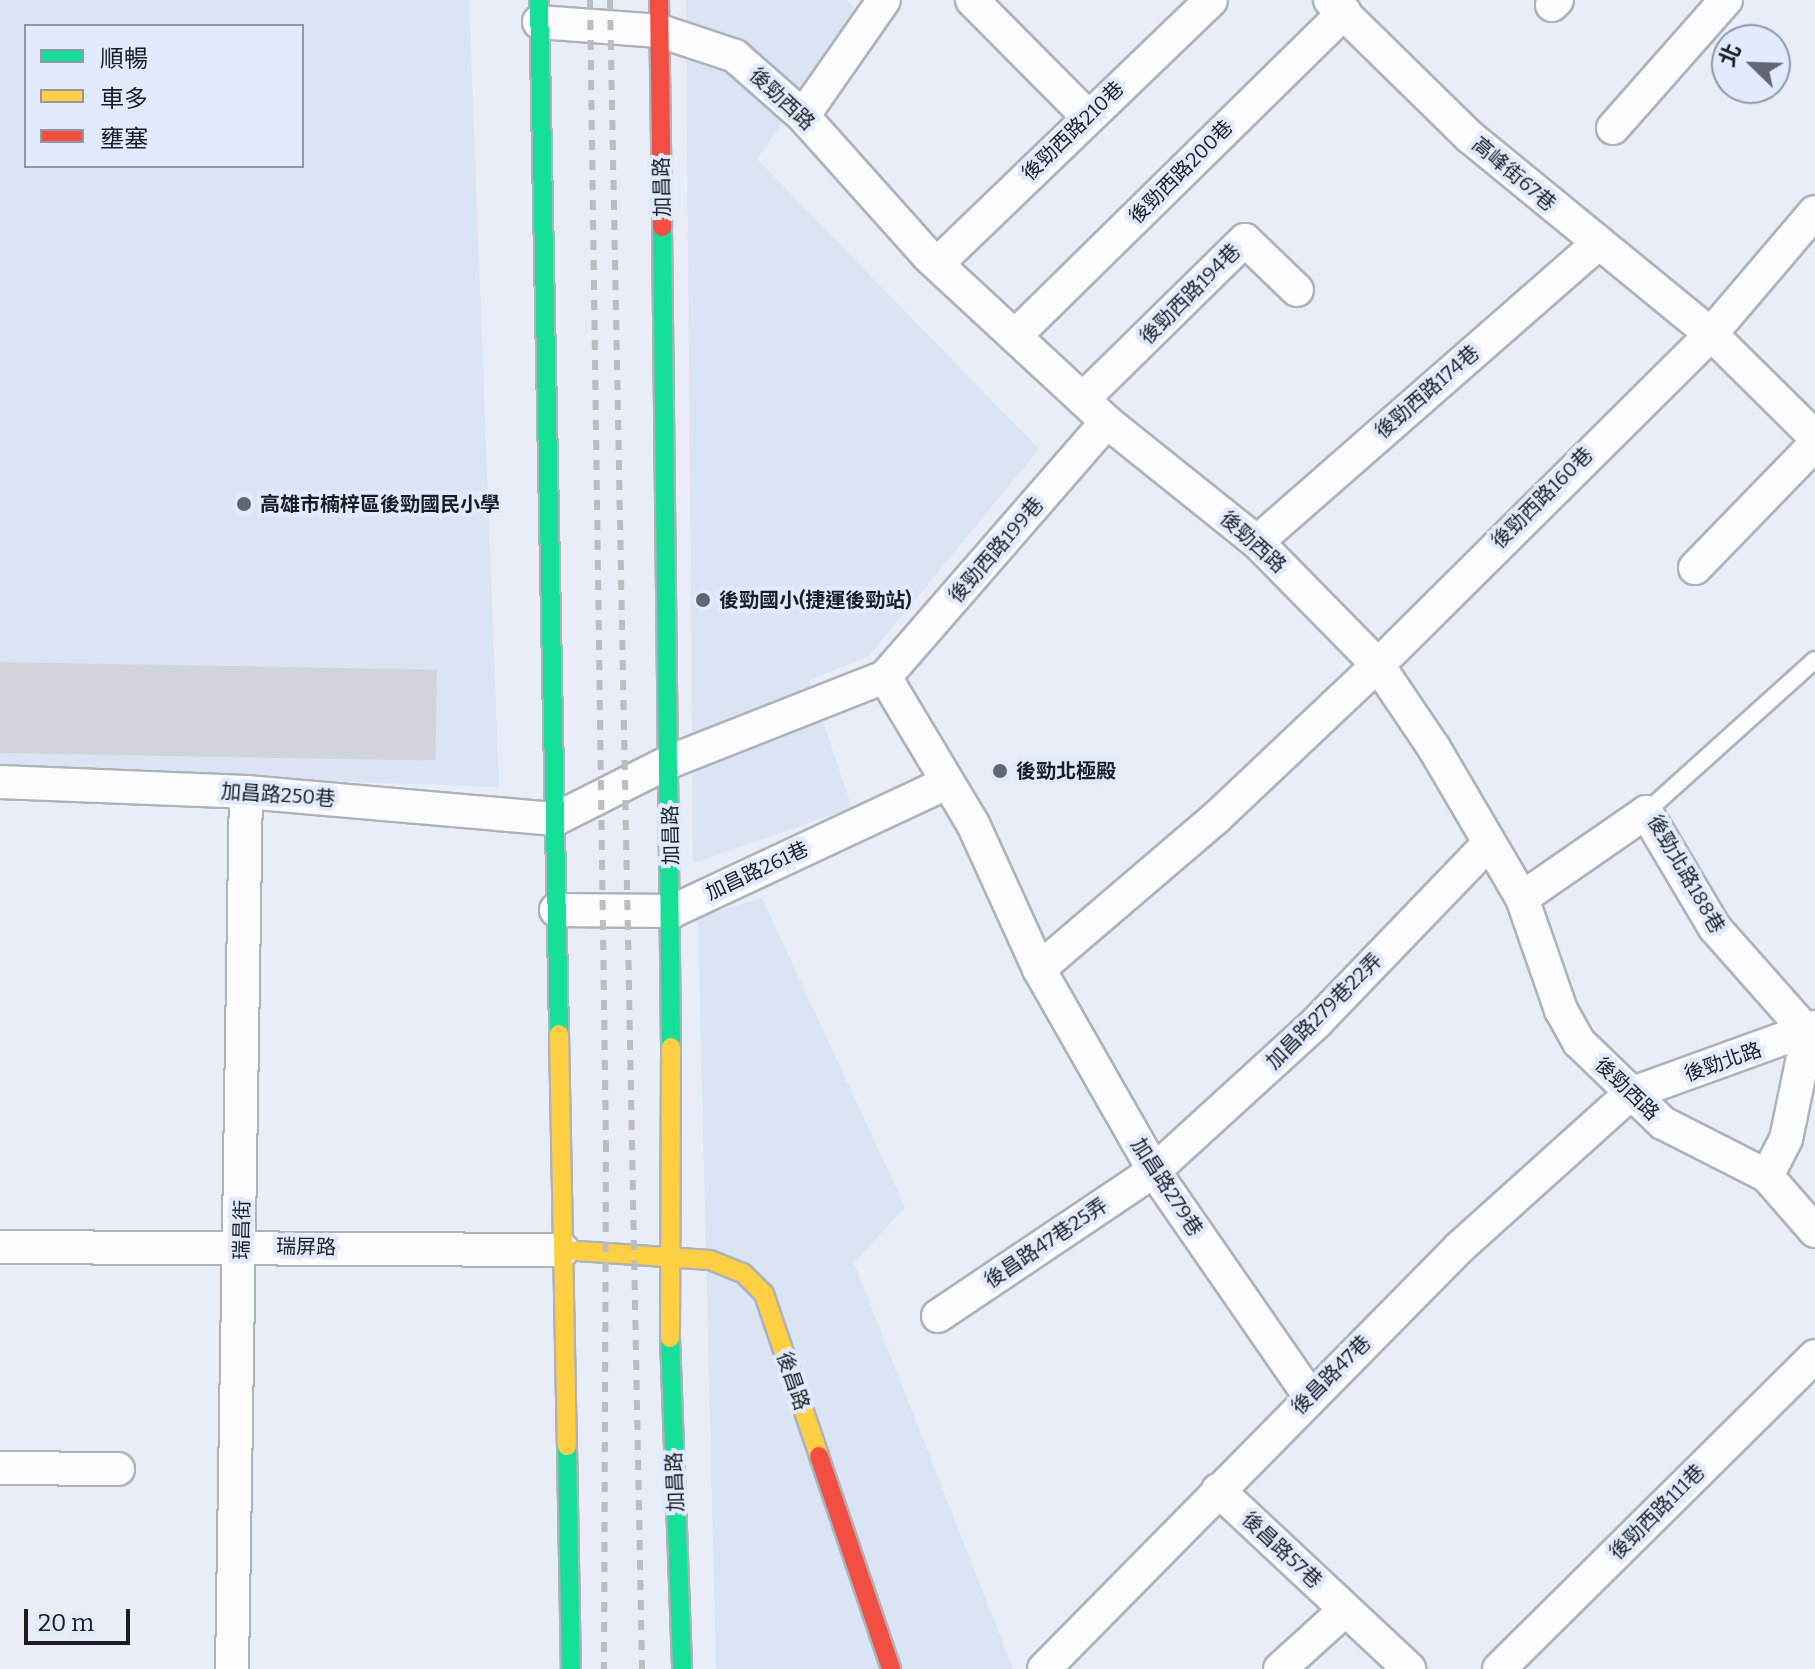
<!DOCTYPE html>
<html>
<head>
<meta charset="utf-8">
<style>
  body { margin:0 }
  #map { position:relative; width:1815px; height:1669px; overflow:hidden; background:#e8edf7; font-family:Bitter,"Noto Sans TC",serif }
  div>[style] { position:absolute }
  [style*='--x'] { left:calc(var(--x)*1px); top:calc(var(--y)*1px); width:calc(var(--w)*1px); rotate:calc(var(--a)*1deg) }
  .built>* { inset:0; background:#dae4f5 }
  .building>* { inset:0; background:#d2d4db; transform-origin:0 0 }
  .roads { filter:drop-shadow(2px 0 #aeb2b9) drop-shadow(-2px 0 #aeb2b9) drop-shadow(0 2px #aeb2b9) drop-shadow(0 -2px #aeb2b9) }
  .lane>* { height:16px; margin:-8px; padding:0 8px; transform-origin:8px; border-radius:8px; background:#fcfcfe }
  .street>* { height:32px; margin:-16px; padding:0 16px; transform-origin:16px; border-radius:16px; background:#fcfcfe }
  .fast>* { height:18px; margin:-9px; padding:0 9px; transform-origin:9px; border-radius:9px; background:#16e098 }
  .slow>* { height:18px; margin:-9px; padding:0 9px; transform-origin:9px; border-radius:9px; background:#ffcf43 }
  .jam>* { height:18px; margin:-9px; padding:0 9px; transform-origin:9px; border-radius:9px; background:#f24e42 }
  .rail>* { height:6px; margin-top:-3px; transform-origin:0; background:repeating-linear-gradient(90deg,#bcbdbf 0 10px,transparent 0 20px) }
  .dots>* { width:22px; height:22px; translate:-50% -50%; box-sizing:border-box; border:4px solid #e2ebfd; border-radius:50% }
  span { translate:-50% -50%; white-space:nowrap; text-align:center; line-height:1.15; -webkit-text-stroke:8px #e2ebfd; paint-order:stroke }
  .street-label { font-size:20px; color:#1a1e24 }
  .poi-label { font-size:20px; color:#1a1e24; font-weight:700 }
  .left { translate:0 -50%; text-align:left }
  .legend { position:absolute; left:24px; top:24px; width:280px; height:144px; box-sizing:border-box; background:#e2ebfd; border:2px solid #9299a6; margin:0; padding:10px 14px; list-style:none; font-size:24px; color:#1a1e24 }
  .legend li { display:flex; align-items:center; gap:16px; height:40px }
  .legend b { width:40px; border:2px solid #9299a6 }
  .north { position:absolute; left:1711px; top:24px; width:80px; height:80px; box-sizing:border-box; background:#e2ebfd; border:2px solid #9299a6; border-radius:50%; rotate:293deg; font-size:22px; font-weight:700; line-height:32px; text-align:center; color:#1a1e24 }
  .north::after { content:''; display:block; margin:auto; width:28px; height:36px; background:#62666e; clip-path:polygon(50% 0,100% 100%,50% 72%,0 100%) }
  .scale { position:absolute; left:24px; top:1609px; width:106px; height:36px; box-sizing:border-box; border:4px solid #1a1e24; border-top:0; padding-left:10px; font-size:24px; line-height:28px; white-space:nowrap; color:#1a1e24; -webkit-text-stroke:6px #e2ebfd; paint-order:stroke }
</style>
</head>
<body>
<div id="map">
  <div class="built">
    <i style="clip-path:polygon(evenodd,0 0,469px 0,499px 787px,0 769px,0 0,26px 26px,302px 26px,302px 166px,26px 166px,26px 26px)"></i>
    <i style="clip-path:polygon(686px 0,846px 0,858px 11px,757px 159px,1039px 449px,869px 656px,809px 680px,852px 808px,693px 863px)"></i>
    <i style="clip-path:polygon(762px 898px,905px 1207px,854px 1263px,1013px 1669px,716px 1669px,698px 917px)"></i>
  </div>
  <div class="building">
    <i style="left:0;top:662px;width:437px;height:91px;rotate:1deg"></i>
  </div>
  <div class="roads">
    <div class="lane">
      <i style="--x:1646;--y:812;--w:227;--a:-42"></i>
    </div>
    <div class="street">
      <i style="--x:972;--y:0;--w:163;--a:45.2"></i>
      <i style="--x:1330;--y:0;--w:196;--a:44.4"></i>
      <i style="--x:1470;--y:137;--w:311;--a:39.3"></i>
      <i style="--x:1711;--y:334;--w:146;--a:44.7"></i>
      <i style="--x:1552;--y:5;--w:7;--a:-45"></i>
      <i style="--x:539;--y:22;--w:121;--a:4.3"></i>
      <i style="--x:660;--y:31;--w:79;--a:18.4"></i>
      <i style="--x:735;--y:56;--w:91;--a:41.4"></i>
      <i style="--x:803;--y:116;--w:188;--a:48.2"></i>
      <i style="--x:928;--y:256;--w:244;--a:42.8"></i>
      <i style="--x:1107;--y:422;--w:192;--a:38.7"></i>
      <i style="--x:1257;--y:542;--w:173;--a:45.5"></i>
      <i style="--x:1378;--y:665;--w:100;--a:56"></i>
      <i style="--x:1434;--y:748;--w:174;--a:59.6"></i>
      <i style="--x:1522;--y:898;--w:119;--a:70.8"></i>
      <i style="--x:1561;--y:1010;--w:37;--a:61"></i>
      <i style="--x:1579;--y:1042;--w:117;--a:44"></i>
      <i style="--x:1663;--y:1123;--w:117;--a:27"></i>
      <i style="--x:1767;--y:1176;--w:73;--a:48.9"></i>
      <i style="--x:803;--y:116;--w:141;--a:-55.1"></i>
      <i style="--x:1613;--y:128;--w:171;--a:-48.6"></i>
      <i style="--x:937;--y:264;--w:380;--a:-43.9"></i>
      <i style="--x:1018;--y:333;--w:458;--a:-44.5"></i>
      <i style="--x:1083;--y:399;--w:227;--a:-44.5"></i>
      <i style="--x:1245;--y:240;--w:72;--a:43.9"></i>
      <i style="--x:1257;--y:542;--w:454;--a:-41.2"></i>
      <i style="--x:1695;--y:568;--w:173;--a:-45.9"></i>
      <i style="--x:885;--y:677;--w:171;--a:59.1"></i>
      <i style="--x:973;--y:824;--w:159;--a:65.5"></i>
      <i style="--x:1039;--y:969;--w:232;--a:60.3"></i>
      <i style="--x:1154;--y:1171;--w:274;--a:55.3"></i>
      <i style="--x:0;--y:782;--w:246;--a:2.3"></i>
      <i style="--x:246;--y:792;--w:311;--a:5"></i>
      <i style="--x:556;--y:819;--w:127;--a:-26.8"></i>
      <i style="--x:669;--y:762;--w:232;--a:-21.5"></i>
      <i style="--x:885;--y:677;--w:338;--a:-49"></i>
      <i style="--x:1522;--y:898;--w:151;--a:-34.7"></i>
      <i style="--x:1646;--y:812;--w:135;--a:59.3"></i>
      <i style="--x:1715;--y:928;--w:140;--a:48.5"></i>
      <i style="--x:1808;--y:1033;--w:108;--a:101.7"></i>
      <i style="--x:1786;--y:1139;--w:42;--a:117.2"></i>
      <i style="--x:556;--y:910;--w:117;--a:0.5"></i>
      <i style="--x:673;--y:911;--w:302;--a:-25.1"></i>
      <i style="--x:1039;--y:969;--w:234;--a:-40.5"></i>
      <i style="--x:1217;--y:817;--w:221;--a:-43.4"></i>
      <i style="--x:1378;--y:665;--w:470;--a:-44.8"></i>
      <i style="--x:1711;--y:334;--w:160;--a:-49.6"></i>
      <i style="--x:0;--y:1247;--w:563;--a:0.31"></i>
      <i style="--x:938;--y:1316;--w:260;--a:-33.9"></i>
      <i style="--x:1154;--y:1171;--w:221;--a:-42.4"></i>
      <i style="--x:1317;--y:1022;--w:247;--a:-46.1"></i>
      <i style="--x:0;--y:1468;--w:118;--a:0.5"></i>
      <i style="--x:1218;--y:1490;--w:262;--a:43.1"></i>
      <i style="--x:232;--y:1669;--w:877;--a:-89.09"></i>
      <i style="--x:1044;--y:1669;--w:591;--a:-45.41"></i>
      <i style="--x:1459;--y:1248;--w:230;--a:-42"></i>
      <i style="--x:1630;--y:1094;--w:197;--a:-19.9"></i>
      <i style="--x:1280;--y:1669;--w:88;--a:-42.2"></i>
      <i style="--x:1499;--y:1669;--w:445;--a:-44.7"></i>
    </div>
    <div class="fast">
      <i style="--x:539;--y:0;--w:1034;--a:88.89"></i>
      <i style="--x:662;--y:227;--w:820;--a:89.37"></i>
      <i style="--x:670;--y:1338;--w:331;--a:87.9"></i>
      <i style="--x:567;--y:1446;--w:223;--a:89"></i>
    </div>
    <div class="slow">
      <i style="--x:559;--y:1034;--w:412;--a:88.9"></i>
      <i style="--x:563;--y:1250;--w:147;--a:3.9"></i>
      <i style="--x:710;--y:1260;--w:35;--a:22"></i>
      <i style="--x:743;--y:1273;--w:30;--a:45"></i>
      <i style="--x:764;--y:1294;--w:171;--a:71.2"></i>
      <i style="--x:670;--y:1338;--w:291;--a:-89.8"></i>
    </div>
    <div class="jam">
      <i style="--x:659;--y:0;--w:227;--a:89.2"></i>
      <i style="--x:819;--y:1456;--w:225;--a:71.3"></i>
    </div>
  </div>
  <div class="rail">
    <i style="--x:590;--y:0;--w:1142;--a:89.2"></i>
    <i style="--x:606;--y:1142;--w:527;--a:90.22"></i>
    <i style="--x:610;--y:0;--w:1669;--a:88.9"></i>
  </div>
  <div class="dots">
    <i style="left:244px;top:504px;background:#62666e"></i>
    <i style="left:703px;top:600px;background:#62666e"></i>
    <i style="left:1000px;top:771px;background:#62666e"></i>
  </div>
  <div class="street-label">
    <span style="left:782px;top:99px;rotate:43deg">後勁西路</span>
    <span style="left:1073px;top:131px;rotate:-44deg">後勁西路210巷</span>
    <span style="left:1181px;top:172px;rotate:-45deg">後勁西路200巷</span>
    <span style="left:1514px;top:174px;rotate:40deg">高峰街67巷</span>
    <span style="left:662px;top:187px;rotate:-91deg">加昌路</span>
    <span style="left:1190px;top:294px;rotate:-45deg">後勁西路194巷</span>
    <span style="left:1427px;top:392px;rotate:-41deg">後勁西路174巷</span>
    <span style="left:1542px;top:498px;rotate:-45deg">後勁西路160巷</span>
    <span style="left:1253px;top:542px;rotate:42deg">後勁西路</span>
    <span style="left:996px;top:550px;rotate:-49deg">後勁西路199巷</span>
    <span style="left:278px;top:795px;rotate:4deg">加昌路250巷</span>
    <span style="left:671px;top:835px;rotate:-91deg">加昌路</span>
    <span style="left:757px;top:871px;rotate:-25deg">加昌路261巷</span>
    <span style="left:1686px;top:874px;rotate:60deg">後勁北路188巷</span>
    <span style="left:1324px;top:1011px;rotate:-45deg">加昌路279巷22弄</span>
    <span style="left:1723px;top:1062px;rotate:-19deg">後勁北路</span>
    <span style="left:1627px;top:1089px;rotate:44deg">後勁西路</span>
    <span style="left:1167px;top:1187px;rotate:57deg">加昌路279巷</span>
    <span style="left:242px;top:1230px;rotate:-89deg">瑞昌街</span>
    <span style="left:1046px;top:1243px;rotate:-34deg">後昌路47巷25弄</span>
    <span style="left:306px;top:1247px;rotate:1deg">瑞屏路</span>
    <span style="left:1331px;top:1375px;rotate:-45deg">後昌路47巷</span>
    <span style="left:793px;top:1381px;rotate:71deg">後昌路</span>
    <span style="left:675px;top:1482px;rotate:-92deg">加昌路</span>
    <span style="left:1657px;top:1512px;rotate:-45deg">後勁西路111巷</span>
    <span style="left:1282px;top:1550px;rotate:43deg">後昌路57巷</span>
  </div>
  <div class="poi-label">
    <span class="left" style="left:260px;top:504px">高雄市楠梓區後勁國民小學</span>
    <span class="left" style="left:719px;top:600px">後勁國小(捷運後勁站)</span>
    <span class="left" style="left:1016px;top:771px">後勁北極殿</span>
  </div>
  <ul class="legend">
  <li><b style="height:10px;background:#16e098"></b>順暢</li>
  <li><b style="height:10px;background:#ffcf43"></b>車多</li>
  <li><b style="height:10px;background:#f24e42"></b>壅塞</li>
  </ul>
  <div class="north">北</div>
  <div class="scale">20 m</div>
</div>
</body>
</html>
